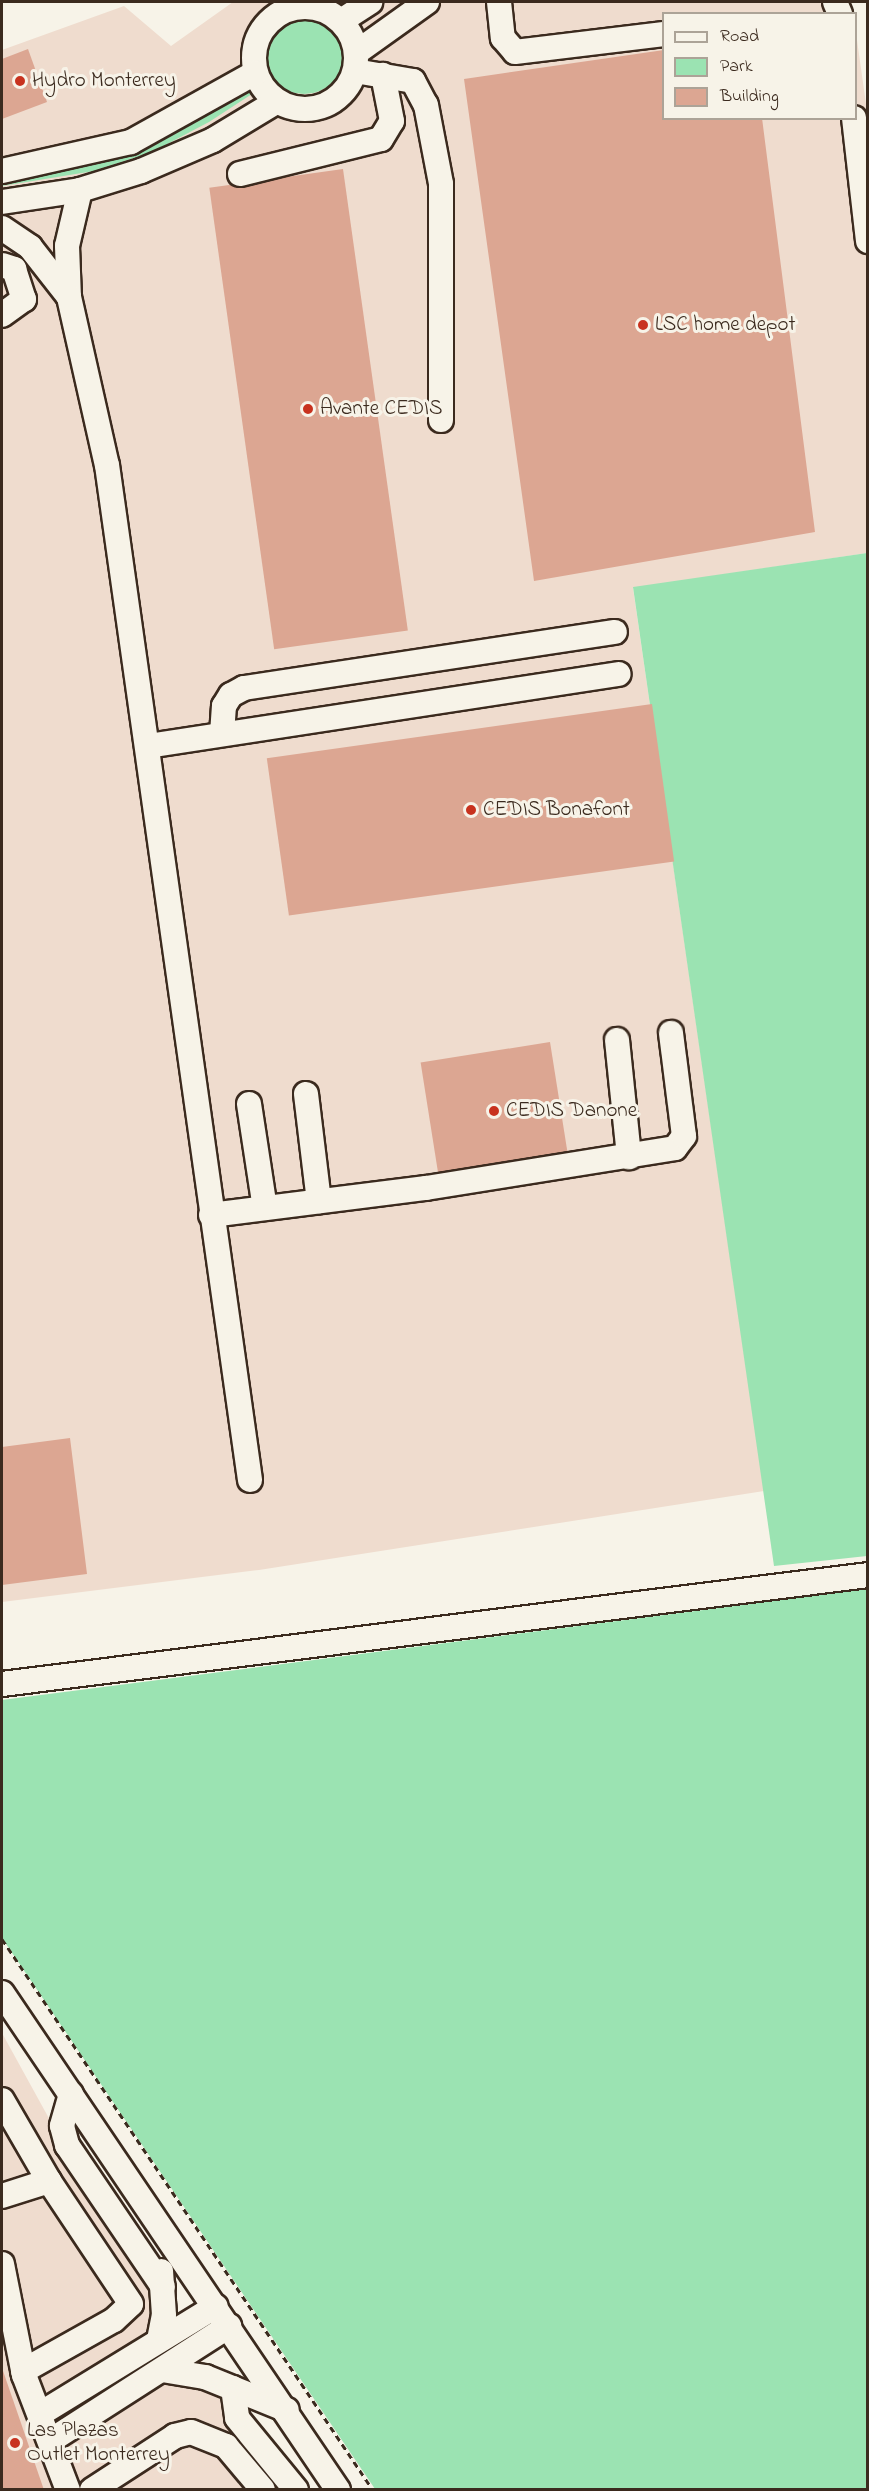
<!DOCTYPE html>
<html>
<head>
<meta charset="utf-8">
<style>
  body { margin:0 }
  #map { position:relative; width:869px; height:2491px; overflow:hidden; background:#f7f3e8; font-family:"Indie Flower",sans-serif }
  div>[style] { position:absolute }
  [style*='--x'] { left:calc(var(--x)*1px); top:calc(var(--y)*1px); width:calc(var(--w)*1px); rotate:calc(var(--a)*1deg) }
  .built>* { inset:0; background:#efdcce }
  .green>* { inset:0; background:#9be3b2 }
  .round { border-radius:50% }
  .building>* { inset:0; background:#dca692; transform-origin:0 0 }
  .path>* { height:3px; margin-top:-1.5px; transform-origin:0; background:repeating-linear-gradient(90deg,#3b2a1e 0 6px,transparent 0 10.5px) }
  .roads { filter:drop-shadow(2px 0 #3b2a1e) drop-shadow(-2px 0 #3b2a1e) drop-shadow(0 2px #3b2a1e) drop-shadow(0 -2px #3b2a1e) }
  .minor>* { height:24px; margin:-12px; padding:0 12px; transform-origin:12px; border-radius:12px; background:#f7f3e8 }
  .minor>.ring { margin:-12px; padding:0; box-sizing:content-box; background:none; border:24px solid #f7f3e8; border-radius:50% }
  .dots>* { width:16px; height:16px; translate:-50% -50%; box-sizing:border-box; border:3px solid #f7f3e8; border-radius:50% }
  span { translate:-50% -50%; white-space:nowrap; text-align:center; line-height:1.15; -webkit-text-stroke:6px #f7f3e8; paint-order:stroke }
  .poi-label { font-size:21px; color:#3b2a1e }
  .left { translate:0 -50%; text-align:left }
  .frame { position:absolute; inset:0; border:3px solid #3b2a1e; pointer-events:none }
  .legend { position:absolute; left:662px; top:12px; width:195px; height:108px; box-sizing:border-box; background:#f7f3e8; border:2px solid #aca397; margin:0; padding:8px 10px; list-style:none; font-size:18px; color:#3b2a1e }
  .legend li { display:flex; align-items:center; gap:12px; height:30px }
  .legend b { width:30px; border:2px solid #aca397 }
</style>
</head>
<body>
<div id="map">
  <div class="built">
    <i style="clip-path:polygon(233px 2px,851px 2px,853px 13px,664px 14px,664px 118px,856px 118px,856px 33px,867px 111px,867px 553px,633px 588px,764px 1491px,259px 1570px,2px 1602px,2px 50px,124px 6px,171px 46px)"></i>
    <i style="clip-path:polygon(2px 2033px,84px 2182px,151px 2272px,235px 2419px,286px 2489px,2px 2489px)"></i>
  </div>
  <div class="green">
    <i class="round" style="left:263px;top:12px;width:82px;height:82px"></i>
    <i style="clip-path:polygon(251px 89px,252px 94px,209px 122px,152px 152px,94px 171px,2px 186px,2px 174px)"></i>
    <i style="clip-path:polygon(867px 553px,867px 1556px,774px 1566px,633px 587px)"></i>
    <i style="clip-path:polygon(867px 1589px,867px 2489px,375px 2489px,2px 1938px,2px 1700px)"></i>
  </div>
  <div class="building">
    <i style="clip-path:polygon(28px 49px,47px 102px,2px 119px,2px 59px)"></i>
    <i style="clip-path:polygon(664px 50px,664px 118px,762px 118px,815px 532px,534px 581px,464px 79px)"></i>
    <i style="left:343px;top:169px;width:466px;height:135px;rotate:82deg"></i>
    <i style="left:652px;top:704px;width:159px;height:389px;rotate:82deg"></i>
    <i style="left:550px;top:1042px;width:121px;height:131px;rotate:81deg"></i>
    <i style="clip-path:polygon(70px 1438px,87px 1574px,2px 1585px,2px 1447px)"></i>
    <i style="clip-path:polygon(2px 2368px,12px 2397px,44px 2490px,2px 2490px)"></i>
  </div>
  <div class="path">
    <i style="--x:2;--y:1939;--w:664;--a:56.05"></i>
  </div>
  <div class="roads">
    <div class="minor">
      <i style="--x:499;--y:2;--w:36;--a:84"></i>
      <i style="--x:503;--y:38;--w:18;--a:49"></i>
      <i style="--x:515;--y:52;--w:150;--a:-6.9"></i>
      <i style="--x:835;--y:2;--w:13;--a:67"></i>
      <i class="ring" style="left:254px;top:7px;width:78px;height:78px"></i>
      <i style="--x:341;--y:21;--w:35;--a:-33"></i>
      <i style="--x:357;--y:52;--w:86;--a:-35.5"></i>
      <i style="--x:355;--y:71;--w:59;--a:9.8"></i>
      <i style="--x:413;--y:81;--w:27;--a:62"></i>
      <i style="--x:426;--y:105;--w:80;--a:79.2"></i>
      <i style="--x:441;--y:184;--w:236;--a:90"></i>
      <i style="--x:854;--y:118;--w:124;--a:83.5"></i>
      <i style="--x:2;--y:171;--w:132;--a:-12.7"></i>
      <i style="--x:131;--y:142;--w:142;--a:-29.1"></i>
      <i style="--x:240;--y:174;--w:145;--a:-13.9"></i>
      <i style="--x:381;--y:139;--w:21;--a:-59"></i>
      <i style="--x:392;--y:121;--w:47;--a:-101.1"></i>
      <i style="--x:80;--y:190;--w:57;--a:103.1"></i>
      <i style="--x:67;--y:246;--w:51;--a:87.8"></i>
      <i style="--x:69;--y:297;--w:172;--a:77.3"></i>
      <i style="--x:107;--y:465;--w:1025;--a:81.98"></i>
      <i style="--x:2;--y:202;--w:79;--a:-8.7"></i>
      <i style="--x:80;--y:190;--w:64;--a:-17.3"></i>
      <i style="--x:141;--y:171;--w:78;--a:-23.3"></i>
      <i style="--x:213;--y:140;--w:74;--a:-31.1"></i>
      <i style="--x:2;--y:228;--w:34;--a:34"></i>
      <i style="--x:30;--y:247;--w:63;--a:52"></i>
      <i style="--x:2;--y:265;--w:13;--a:18"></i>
      <i style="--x:14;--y:269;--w:32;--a:72"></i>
      <i style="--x:24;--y:299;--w:27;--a:144"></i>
      <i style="--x:222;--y:734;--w:28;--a:-86"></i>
      <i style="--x:224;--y:706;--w:13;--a:-58"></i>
      <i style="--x:231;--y:695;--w:15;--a:-28"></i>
      <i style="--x:244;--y:688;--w:375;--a:-8.6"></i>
      <i style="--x:148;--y:746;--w:476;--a:-8.7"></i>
      <i style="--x:617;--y:1040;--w:118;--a:84.1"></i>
      <i style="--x:306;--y:1094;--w:108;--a:83.1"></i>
      <i style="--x:249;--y:1104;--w:105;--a:81.3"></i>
      <i style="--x:211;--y:1215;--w:217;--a:-7.2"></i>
      <i style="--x:426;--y:1188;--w:252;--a:-9.1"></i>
      <i style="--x:675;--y:1148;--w:15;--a:-53"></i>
      <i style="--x:684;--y:1136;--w:104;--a:-97.2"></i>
      <i style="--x:2;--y:1684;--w:873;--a:-7.17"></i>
      <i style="--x:2;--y:1993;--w:600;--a:55.94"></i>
      <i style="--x:71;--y:2094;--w:33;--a:106"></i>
      <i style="--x:62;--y:2126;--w:20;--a:75"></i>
      <i style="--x:67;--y:2145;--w:171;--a:55.9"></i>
      <i style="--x:2;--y:2100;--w:94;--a:59.9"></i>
      <i style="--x:49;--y:2181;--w:49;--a:162.3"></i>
      <i style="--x:2;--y:2264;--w:113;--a:78.8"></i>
      <i style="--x:24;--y:2375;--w:123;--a:69.1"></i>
      <i style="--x:159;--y:2340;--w:25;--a:-79"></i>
      <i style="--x:164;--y:2315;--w:44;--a:-93.9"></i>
      <i style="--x:162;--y:2370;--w:44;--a:9.2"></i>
      <i style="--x:205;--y:2377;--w:88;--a:21.9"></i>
      <i style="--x:23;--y:2371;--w:104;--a:-29.3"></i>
      <i style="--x:114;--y:2320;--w:23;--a:-43"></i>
      <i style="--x:131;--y:2304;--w:148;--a:-123.7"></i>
      <i style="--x:233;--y:2388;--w:30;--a:82"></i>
      <i style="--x:237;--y:2418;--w:93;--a:50.7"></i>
      <i style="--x:40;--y:2414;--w:206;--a:-31.5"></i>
      <i style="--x:50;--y:2441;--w:213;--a:-32.7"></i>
      <i style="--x:92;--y:2490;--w:99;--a:-33"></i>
      <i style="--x:175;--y:2436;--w:16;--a:-14"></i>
      <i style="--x:191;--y:2432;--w:38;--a:22"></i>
      <i style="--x:226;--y:2446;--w:57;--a:49.9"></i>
    </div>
  </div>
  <div class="dots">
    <i style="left:20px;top:81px;background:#c8321e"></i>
    <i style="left:643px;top:325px;background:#c8321e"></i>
    <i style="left:308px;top:409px;background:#c8321e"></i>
    <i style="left:471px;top:810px;background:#c8321e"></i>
    <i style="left:494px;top:1111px;background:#c8321e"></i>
    <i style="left:15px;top:2443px;background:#c8321e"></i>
  </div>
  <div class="poi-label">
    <span class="left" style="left:32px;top:81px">Hydro Monterrey</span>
    <span class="left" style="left:655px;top:325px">LSC home depot</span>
    <span class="left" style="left:320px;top:409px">Avante CEDIS</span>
    <span class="left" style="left:483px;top:810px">CEDIS Bonafont</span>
    <span class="left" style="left:506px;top:1111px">CEDIS Danone</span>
    <span class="left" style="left:27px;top:2443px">Las Plazas<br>Outlet Monterrey</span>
  </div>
  <div class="frame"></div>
  <ul class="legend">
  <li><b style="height:8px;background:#f7f3e8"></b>Road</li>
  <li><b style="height:16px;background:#9be3b2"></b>Park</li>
  <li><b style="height:16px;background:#dca692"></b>Building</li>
  </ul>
</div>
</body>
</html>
